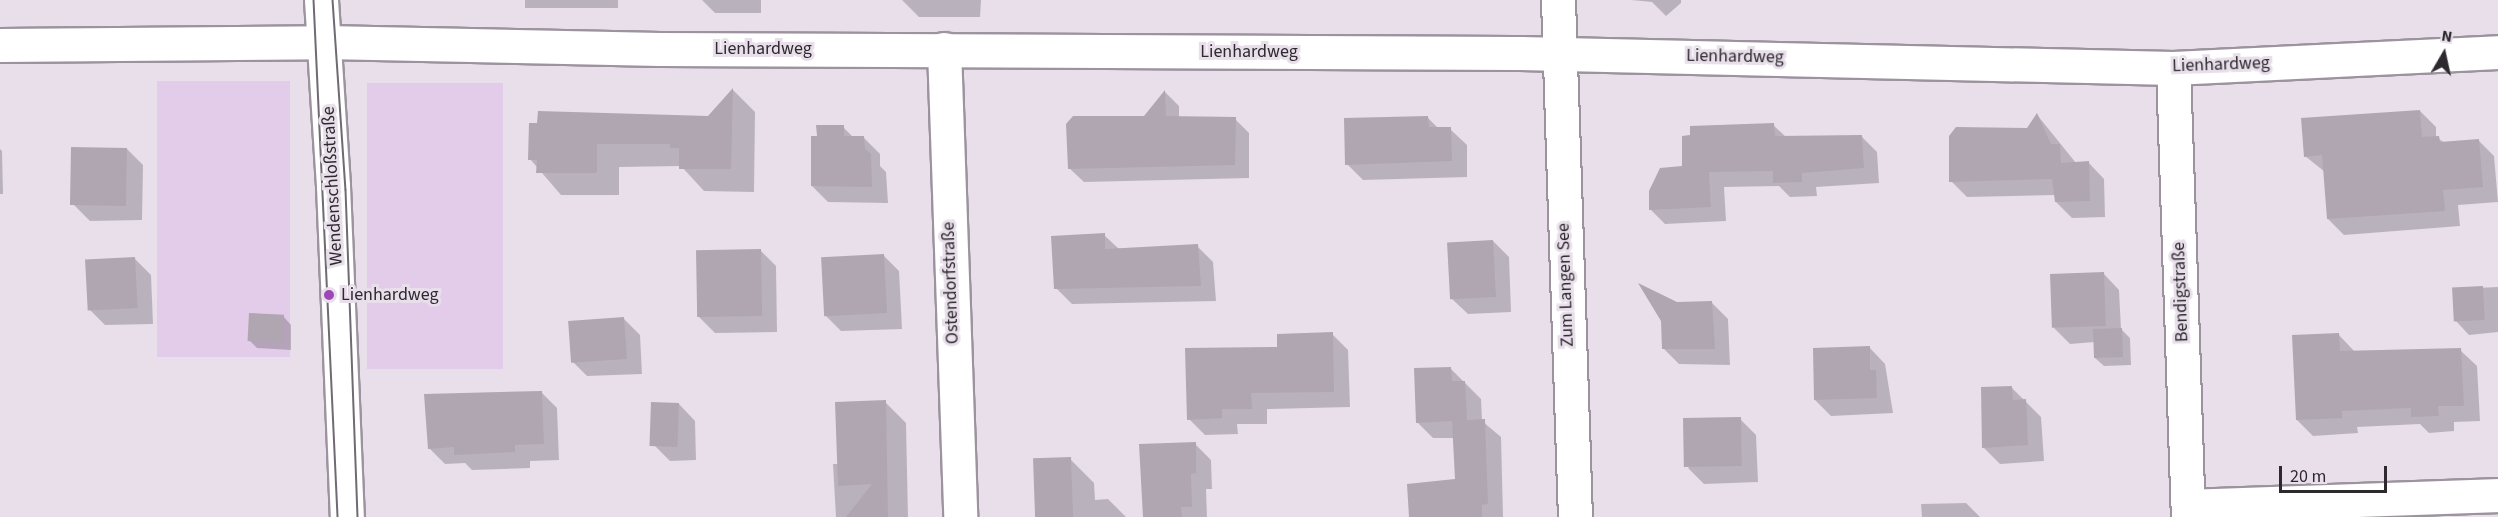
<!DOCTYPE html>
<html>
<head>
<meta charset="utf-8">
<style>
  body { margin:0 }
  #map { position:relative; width:2498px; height:517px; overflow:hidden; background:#e8dfeb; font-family:"Source Sans 3",sans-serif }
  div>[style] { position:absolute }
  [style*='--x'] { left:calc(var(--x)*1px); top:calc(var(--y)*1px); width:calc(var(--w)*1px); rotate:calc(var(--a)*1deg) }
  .green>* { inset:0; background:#e3ccea; transform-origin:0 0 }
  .shadow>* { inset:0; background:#0003; transform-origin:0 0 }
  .building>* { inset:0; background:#afa6b2; transform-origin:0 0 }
  .roads { filter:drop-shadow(2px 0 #9c939f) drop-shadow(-2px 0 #9c939f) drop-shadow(0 2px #9c939f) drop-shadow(0 -2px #9c939f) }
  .street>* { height:33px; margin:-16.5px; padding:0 16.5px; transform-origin:16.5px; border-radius:16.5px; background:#fff }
  .tram>* { height:1.5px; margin:-0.75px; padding:0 0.75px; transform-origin:0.75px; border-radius:0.75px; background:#706a72 }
  .dots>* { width:16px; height:16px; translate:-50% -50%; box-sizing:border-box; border:3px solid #e8dfeb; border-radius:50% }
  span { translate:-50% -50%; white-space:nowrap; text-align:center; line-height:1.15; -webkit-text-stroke:6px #e8dfeb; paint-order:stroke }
  .street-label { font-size:18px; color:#2d292e }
  .poi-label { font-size:18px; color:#2d292e }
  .left { translate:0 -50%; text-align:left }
  .north { position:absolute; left:2414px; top:24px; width:60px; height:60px; -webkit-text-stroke:4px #e8dfeb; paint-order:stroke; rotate:9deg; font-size:16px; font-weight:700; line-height:24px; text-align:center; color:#2d292e }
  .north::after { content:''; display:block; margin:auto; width:21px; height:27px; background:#2d292e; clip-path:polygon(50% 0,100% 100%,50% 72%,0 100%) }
  .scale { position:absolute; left:2279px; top:466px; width:108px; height:27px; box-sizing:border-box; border:3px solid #2d292e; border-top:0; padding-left:8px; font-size:18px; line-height:21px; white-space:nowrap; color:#2d292e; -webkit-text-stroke:4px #e8dfeb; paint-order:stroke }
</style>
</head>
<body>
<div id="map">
  <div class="green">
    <i style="left:157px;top:81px;width:133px;height:276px"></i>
    <i style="left:367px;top:83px;width:136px;height:286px"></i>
  </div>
  <div class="shadow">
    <i style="left:525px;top:0;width:93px;height:8px"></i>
    <i style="clip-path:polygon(702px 0,761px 0,761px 13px,715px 13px)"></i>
    <i style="clip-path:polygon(902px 0,981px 0,980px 17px,919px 17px)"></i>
    <i style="clip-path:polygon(1631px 0,1681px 0,1681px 3px,1666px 16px,1652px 2px)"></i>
    <i style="clip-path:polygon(733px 90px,755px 112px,754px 192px,704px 191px,681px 166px,619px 167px,619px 195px,561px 195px,530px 159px,709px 118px)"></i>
    <i style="clip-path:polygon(1165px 92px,1179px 106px,1179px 118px,1235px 119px,1249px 133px,1249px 178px,1084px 182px,1069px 168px,1144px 117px)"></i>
    <i style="clip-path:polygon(2420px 111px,2436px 127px,2436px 137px,2445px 143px,2478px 140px,2494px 156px,2498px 202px,2458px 205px,2460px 226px,2344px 235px,2328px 219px,2325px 172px,2305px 156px)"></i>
    <i style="clip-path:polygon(2038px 116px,2076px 163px,2088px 162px,2104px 179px,2105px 217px,2072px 218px,2056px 202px,2055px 195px,1967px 197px,1951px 181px,2027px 129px)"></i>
    <i style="clip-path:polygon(1428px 118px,1439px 129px,1450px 129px,1467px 145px,1467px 177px,1363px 180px,1347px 164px)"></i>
    <i style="clip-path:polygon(1773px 125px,1786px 137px,1862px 137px,1877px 152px,1879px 183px,1816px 187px,1817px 196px,1790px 197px,1779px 186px,1724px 187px,1726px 221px,1665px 224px,1650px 209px,1684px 167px)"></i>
    <i style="clip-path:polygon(843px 127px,854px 138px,864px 138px,880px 154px,880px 166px,886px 172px,888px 203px,828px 202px,812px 186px)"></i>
    <i style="clip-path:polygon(0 149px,2px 151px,3px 194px,0 194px)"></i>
    <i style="clip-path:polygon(127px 149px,143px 165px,142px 220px,90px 221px,74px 205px)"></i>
    <i style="clip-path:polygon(1104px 235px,1119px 249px,1197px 246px,1213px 262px,1216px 301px,1072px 304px,1056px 288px)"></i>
    <i style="clip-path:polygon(1493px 241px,1509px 257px,1511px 312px,1468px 314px,1451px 298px)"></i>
    <i style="clip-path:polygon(760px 250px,776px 266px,777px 332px,715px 333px,699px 317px)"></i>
    <i style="clip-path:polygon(883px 255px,899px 271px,902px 329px,841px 331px,825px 315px)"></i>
    <i style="clip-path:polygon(135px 259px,151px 275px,153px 324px,105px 325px,89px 309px)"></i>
    <i style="clip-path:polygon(2103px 273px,2119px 290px,2121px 329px,2130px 338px,2131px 365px,2104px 366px,2095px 358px,2095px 342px,2070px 344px,2054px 328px)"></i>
    <i style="clip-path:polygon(2498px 287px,2498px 332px,2469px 335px,2455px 320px,2454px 289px)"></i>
    <i style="clip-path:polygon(1712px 303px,1728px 319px,1730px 365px,1679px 364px,1663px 348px)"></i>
    <i style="clip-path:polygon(283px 316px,291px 325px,291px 350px,257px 348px,249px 340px)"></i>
    <i style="clip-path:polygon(624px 319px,640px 335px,642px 374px,587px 376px,571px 360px)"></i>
    <i style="clip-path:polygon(1332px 334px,1348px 350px,1350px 407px,1267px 409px,1267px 424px,1237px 424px,1238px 434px,1205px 435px,1189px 419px,1278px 348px)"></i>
    <i style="clip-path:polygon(2338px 334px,2355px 352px,2460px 350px,2477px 366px,2480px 421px,2454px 422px,2454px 431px,2429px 433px,2420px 424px,2357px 427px,2358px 433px,2313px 436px,2297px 420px)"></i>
    <i style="clip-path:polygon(1869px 347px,1885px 364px,1893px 413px,1831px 416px,1815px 400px)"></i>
    <i style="clip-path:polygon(1450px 368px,1481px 399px,1482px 421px,1501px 437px,1503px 517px,1411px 517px,1456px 480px,1454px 438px,1433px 438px,1417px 422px)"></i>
    <i style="clip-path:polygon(2011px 387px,2041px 417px,2044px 461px,2000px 464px,1984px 448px)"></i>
    <i style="clip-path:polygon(541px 392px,557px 408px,559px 460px,530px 461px,530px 468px,472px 470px,465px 463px,445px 464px,429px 448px)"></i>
    <i style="clip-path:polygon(885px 402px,906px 423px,908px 517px,836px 517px,833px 464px,839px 464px)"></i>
    <i style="clip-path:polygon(679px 404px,695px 421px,696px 460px,670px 461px,654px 445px)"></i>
    <i style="clip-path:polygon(1740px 419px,1756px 435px,1758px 482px,1704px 484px,1688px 468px)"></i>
    <i style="clip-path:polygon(1195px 444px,1211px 460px,1212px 489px,1206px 489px,1207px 517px,1144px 517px)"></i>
    <i style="clip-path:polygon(1070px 459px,1094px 483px,1095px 500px,1108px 499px,1126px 517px,1037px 517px)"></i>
    <i style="clip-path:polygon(1966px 503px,1980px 517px,1922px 517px,1921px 504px)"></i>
  </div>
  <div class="building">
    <i style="clip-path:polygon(733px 88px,731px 169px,679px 169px,679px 148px,670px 148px,670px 144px,597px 144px,597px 173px,536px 173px,537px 160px,528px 160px,529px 123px,537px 123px,538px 111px,708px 116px)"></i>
    <i style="clip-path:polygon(1165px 90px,1166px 116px,1236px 117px,1235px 165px,1068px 169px,1066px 124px,1073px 116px,1144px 116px)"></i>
    <i style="clip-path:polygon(2420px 110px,2422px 137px,2439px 136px,2440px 142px,2479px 139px,2483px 187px,2443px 190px,2445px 211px,2327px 219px,2322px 155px,2304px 157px,2301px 118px)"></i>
    <i style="clip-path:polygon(2037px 113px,2051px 144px,2060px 144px,2061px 163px,2089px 161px,2090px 201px,2055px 202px,2052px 179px,1949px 182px,1949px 136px,1956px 127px,2027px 128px)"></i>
    <i style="clip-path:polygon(1428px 116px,1429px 127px,1451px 127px,1452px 161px,1345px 165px,1344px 118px)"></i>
    <i style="clip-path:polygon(1774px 123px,1775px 136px,1862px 135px,1864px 168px,1802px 173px,1802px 182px,1773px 183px,1773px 171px,1709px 172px,1711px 207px,1649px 210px,1649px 191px,1660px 168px,1682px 166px,1682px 136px,1690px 135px,1690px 126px)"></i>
    <i style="clip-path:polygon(816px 125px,844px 125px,844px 136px,864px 136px,865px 149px,871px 154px,872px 187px,811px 186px,811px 136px,817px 136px)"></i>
    <i style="left:71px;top:147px;width:56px;height:58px;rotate:1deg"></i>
    <i style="clip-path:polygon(1105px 233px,1105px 249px,1198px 244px,1201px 286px,1054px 289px,1051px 236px)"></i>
    <i style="left:1493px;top:240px;width:57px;height:46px;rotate:87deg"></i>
    <i style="left:761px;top:249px;width:67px;height:65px;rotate:89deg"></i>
    <i style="left:884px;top:254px;width:59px;height:63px;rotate:87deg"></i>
    <i style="left:135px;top:257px;width:51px;height:50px;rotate:87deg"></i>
    <i style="left:2104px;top:272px;width:54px;height:54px;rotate:88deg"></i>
    <i style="clip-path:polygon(1638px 283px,1677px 302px,1712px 301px,1715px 349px,1662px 349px,1661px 321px)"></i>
    <i style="left:2483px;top:286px;width:34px;height:31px;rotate:87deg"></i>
    <i style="left:249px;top:313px;width:35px;height:28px;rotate:3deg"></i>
    <i style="left:624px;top:317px;width:42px;height:56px;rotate:86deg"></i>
    <i style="left:2122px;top:328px;width:29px;height:29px;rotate:88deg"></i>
    <i style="clip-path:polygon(1333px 332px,1334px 392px,1251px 393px,1252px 409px,1222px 409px,1222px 418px,1187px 420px,1185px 348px,1277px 347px,1277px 334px)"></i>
    <i style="clip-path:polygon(2339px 333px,2340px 351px,2461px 348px,2464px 406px,2438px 406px,2439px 416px,2411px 417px,2411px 408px,2342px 411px,2342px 418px,2296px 420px,2292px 335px)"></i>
    <i style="clip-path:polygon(1870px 346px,1870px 370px,1876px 370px,1877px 398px,1814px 400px,1813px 348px)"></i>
    <i style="clip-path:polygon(1451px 367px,1452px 381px,1465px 381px,1467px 420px,1485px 419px,1488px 504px,1482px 505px,1482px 517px,1409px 517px,1407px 484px,1455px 479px,1452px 421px,1416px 423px,1414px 368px)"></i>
    <i style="clip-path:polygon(2012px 386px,2013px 400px,2026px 399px,2028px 445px,1982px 448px,1981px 387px)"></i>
    <i style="clip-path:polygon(542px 391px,544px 444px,515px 445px,515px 452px,454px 455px,454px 447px,428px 449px,424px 394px)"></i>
    <i style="clip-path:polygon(886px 400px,888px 517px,846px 517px,872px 484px,838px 486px,835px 402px)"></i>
    <i style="left:651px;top:402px;width:28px;height:44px;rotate:2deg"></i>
    <i style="left:1741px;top:417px;width:49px;height:58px;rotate:89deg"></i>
    <i style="clip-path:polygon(1196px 442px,1196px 473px,1191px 474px,1192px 507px,1181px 507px,1182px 517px,1143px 517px,1139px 444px)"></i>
    <i style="left:1071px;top:457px;width:60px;height:38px;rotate:88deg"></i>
  </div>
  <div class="roads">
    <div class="street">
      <i style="--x:321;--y:0;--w:186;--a:86.3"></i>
      <i style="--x:333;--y:186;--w:331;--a:87.6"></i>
      <i style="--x:1558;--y:0;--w:517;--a:88.12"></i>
      <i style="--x:0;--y:45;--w:325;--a:-0.5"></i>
      <i style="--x:325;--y:42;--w:335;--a:1.2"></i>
      <i style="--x:660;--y:49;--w:860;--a:0.27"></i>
      <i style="--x:1520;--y:53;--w:653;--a:1.32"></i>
      <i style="--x:2173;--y:68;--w:325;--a:-2.8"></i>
      <i style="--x:944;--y:49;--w:468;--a:88"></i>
      <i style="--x:2173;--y:68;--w:449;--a:88.1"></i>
      <i style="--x:2188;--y:506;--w:310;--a:-2"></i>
    </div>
  </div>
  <div class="tram">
    <i style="--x:314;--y:0;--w:518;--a:87.34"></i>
    <i style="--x:333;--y:0;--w:190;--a:86.1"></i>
    <i style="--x:346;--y:190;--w:327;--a:87.9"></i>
  </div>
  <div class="dots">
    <i style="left:329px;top:295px;background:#9d48b6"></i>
  </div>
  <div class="street-label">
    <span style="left:763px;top:49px">Lienhardweg</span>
    <span style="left:1249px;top:52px">Lienhardweg</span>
    <span style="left:1735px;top:57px;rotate:1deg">Lienhardweg</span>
    <span style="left:2221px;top:65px;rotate:-2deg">Lienhardweg</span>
    <span style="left:333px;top:186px;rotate:-93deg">Wendenschloßstraße</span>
    <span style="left:951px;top:283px;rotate:-92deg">Ostendorfstraße</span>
    <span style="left:1566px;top:285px;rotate:-92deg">Zum Langen See</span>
    <span style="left:2181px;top:292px;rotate:-92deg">Bendigstraße</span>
  </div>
  <div class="poi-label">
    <span class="left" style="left:341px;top:295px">Lienhardweg</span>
  </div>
  <div class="north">N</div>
  <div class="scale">20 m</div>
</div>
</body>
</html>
